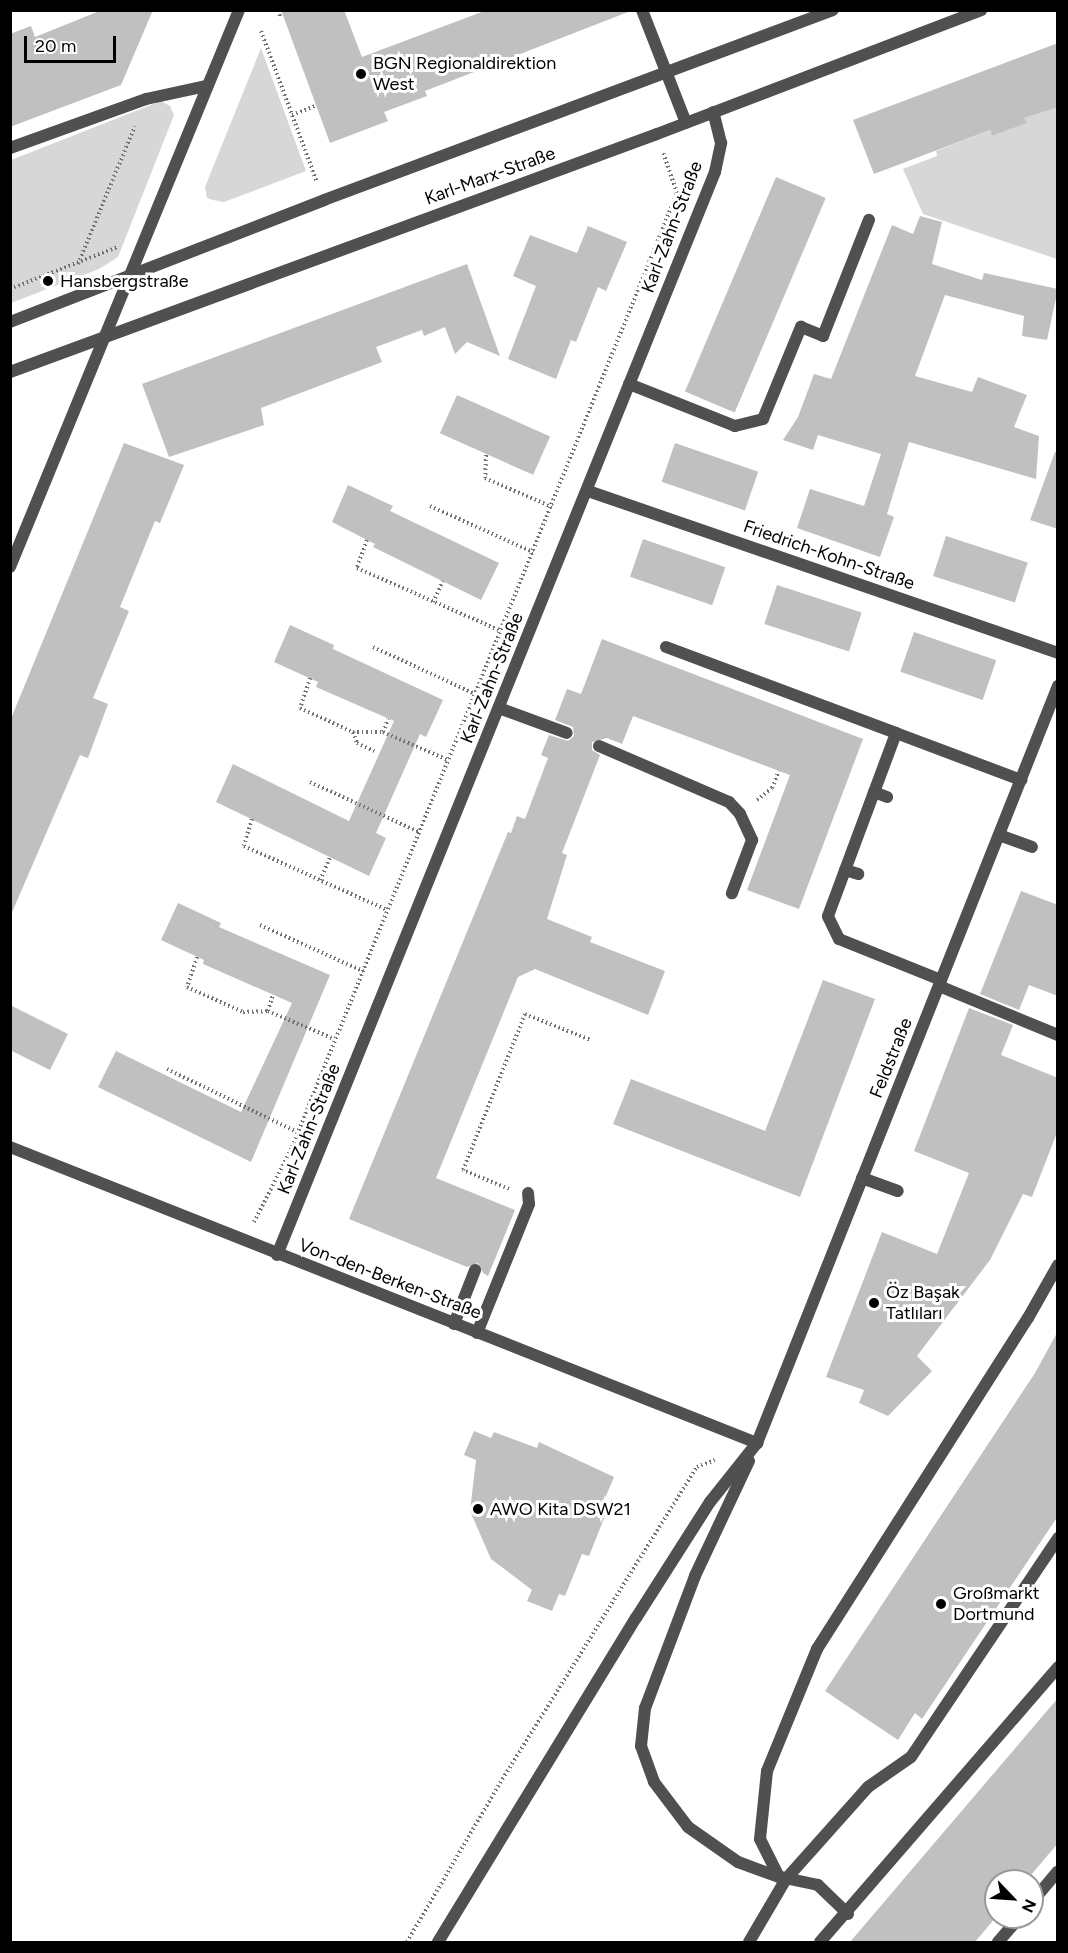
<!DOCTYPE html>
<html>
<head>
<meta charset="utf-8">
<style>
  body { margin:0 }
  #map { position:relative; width:1068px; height:1953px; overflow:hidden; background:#fff; font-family:Figtree,sans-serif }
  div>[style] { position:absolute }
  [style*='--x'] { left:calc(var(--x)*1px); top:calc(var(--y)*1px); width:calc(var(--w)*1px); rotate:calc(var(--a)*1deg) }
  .green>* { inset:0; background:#d7d7d7 }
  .building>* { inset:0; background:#c0c0c0; transform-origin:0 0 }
  .path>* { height:4px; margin-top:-2px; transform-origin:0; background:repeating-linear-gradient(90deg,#727272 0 1.5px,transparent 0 4.5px) }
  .service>* { height:12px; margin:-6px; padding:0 6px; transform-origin:6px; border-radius:6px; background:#505050 }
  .minor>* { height:12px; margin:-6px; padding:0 6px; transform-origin:6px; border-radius:6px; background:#505050 }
  .dots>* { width:16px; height:16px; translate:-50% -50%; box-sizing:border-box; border:3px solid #fff; border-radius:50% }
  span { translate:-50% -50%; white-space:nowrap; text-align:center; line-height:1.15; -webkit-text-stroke:6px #fff; paint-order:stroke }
  .poi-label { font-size:18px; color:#000 }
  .left { translate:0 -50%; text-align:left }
  .street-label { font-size:18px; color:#000 }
  .frame { position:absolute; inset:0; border:12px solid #000; pointer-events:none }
  .north { position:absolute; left:984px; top:1869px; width:60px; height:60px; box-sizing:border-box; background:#fff; border:2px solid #999; border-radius:50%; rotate:115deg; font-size:16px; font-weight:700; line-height:24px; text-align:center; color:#000 }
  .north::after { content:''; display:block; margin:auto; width:21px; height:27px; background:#000; clip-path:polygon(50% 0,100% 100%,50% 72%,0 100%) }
  .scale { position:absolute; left:24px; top:36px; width:92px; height:27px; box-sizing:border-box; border:3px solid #000; border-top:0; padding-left:8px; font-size:18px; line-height:21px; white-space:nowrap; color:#000; -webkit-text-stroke:4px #fff; paint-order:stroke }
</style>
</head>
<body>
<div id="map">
  <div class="green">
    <i style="clip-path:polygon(261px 48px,306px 171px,224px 202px,213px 200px,207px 198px,205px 187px)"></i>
    <i style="clip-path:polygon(161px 101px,170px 106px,174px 115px,118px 257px,99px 269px,11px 303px,11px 160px)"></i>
    <i style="clip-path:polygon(1057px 102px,1057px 259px,923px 214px,903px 169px,937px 156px,936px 151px,990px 130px,992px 136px,1026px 123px,1024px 118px,1053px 108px)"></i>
  </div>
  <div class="building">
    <i style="clip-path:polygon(102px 10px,153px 10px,121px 85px,10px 127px,10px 34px,31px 26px,35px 37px)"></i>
    <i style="clip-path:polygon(281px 10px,344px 10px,362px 57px,487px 10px,628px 12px,425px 91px,427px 96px,384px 112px,388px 121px,330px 143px)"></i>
    <i style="clip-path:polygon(1058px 43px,1058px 107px,1024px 118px,1027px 123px,992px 136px,990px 130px,874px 174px,853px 120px)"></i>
    <i style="left:776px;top:177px;width:54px;height:233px;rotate:23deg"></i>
    <i style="clip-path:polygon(920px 216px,942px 222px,932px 264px,982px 280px,984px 273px,1058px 289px,1047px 340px,1022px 336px,1024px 316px,945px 295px,915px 376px,972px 392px,978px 377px,1027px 395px,1014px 427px,1039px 436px,1036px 479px,909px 442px,887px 514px,894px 517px,880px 557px,797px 528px,810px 489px,864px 506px,881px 454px,818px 435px,813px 450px,783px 440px,798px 417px,814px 374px,831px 379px,892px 225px,913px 234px)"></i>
    <i style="clip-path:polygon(588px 226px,627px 242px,606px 291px,598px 287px,576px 342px,571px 340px,556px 379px,508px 359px,536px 286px,513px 276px,530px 235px,577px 253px)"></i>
    <i style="clip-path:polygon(467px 264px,500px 356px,467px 342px,455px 354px,445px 327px,424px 336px,422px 330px,376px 347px,382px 362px,261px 408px,264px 425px,169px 457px,142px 384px)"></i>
    <i style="left:457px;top:395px;width:102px;height:42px;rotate:24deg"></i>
    <i style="clip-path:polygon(124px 443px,184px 465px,160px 523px,155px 521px,120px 607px,129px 611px,93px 698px,108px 704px,88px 758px,80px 755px,10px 917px,10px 721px)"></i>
    <i style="left:675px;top:443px;width:88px;height:41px;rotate:19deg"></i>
    <i style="clip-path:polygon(1055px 452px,1058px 453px,1058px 529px,1030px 520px)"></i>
    <i style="clip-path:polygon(348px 485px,393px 506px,390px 511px,499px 563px,481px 600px,373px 547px,375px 544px,332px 522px)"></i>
    <i style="left:946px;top:536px;width:86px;height:42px;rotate:18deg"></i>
    <i style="left:643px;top:539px;width:87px;height:40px;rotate:19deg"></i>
    <i style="left:777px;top:585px;width:89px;height:41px;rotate:18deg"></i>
    <i style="clip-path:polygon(290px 625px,334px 645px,333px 649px,443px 700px,426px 737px,420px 734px,376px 833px,386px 838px,369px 876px,216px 802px,233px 764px,349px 821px,394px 721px,316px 687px,318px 682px,274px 662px)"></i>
    <i style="left:914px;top:632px;width:87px;height:42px;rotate:19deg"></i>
    <i style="clip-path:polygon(602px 639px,863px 739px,799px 909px,747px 890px,790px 775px,633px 716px,622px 744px,607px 738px,592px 742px,592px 750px,600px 755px,562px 853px,567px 855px,547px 919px,592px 937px,590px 942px,665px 971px,648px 1015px,535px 969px,518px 977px,436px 1178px,515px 1210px,488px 1276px,483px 1273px,478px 1263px,467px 1267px,349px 1219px,508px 832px,511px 833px,517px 816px,525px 819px,548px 758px,541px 755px,549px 735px,568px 741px,574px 736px,573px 727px,555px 720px,567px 689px,581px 694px)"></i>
    <i style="clip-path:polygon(1021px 891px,1058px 905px,1058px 996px,1029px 985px,1019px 1010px,980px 994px)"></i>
    <i style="clip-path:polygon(178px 903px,221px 923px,219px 927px,330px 975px,251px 1162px,98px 1087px,116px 1051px,241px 1112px,292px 1003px,203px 964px,204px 960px,161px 940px)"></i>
    <i style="clip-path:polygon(823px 980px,875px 999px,800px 1197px,613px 1124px,631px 1079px,765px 1131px)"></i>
    <i style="clip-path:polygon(10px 1005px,68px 1034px,50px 1070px,10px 1050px)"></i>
    <i style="clip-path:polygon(969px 1008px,1013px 1025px,1001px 1055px,1058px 1078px,1058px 1130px,1032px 1197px,1023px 1194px,990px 1260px,917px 1356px,932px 1371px,888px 1416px,859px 1403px,864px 1390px,826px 1377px,882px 1232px,937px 1254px,969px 1173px,914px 1151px)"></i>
    <i style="clip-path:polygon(1058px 1331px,1058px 1516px,922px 1719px,915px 1713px,898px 1740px,825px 1691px,1035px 1373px)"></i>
    <i style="clip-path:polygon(474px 1431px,491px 1438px,494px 1432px,537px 1448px,539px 1442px,614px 1477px,601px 1508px,607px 1511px,589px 1556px,582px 1554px,565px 1596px,559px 1594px,552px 1611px,527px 1601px,532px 1590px,491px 1559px,470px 1511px,476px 1460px,464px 1455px)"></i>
    <i style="clip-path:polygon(1058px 1698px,1058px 1843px,1026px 1881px,996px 1881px,996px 1917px,975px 1942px,850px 1942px)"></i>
  </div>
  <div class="path">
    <i style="--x:279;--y:10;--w:9;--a:84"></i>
    <i style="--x:261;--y:31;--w:161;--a:69.7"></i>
    <i style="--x:292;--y:115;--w:26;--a:-21"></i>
    <i style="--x:78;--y:264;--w:149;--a:-67.6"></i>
    <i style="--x:10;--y:289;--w:115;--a:-21.4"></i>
    <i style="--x:486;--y:455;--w:23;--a:92"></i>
    <i style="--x:485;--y:478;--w:73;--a:23.4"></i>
    <i style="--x:430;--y:506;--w:113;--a:24.1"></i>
    <i style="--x:367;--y:540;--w:30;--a:110"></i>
    <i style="--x:357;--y:568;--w:157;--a:23.6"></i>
    <i style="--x:433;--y:602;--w:23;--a:-65"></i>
    <i style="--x:373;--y:647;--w:112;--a:24.7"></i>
    <i style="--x:310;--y:678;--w:32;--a:108"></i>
    <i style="--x:300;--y:708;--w:58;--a:24.4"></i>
    <i style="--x:353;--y:732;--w:30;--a:0"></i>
    <i style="--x:383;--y:732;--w:71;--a:23.3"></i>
    <i style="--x:353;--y:732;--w:12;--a:70"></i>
    <i style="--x:357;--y:743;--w:19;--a:25"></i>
    <i style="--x:383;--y:732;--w:14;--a:-69"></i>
    <i style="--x:310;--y:782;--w:120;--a:24.6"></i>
    <i style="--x:757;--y:800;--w:19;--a:-39"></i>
    <i style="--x:772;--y:788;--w:18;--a:-68"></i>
    <i style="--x:252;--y:819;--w:28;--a:107"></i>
    <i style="--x:244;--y:846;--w:157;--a:24.1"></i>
    <i style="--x:320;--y:880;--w:24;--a:-66"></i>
    <i style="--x:260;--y:925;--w:113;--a:24.1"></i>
    <i style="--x:197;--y:957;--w:32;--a:108"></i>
    <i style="--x:187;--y:987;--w:61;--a:24.1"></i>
    <i style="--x:243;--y:1012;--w:25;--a:-2"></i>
    <i style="--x:268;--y:1011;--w:72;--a:23"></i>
    <i style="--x:268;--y:1011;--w:17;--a:-73"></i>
    <i style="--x:167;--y:1069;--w:144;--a:25.9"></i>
    <i style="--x:509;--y:1189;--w:50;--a:-157.6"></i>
    <i style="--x:463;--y:1170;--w:168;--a:-68.3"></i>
    <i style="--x:525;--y:1014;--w:71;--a:21.5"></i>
    <i style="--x:254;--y:1222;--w:84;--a:-63.1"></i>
    <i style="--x:292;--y:1147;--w:1029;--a:-68.02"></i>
    <i style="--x:677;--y:193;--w:43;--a:-108.9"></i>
    <i style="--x:407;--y:1942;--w:184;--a:-59.7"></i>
    <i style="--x:500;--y:1783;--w:372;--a:-58.1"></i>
    <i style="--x:697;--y:1467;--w:19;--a:-21"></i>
  </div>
  <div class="service">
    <i style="--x:629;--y:384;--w:114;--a:21.6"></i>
    <i style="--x:735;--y:426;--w:29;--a:-14"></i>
    <i style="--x:763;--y:419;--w:100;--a:-67.6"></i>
    <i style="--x:801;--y:327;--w:24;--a:22"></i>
    <i style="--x:823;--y:336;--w:125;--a:-68.4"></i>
    <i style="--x:666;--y:647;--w:246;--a:20.5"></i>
    <i style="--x:499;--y:708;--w:72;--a:20.2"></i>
    <i style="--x:599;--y:746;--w:142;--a:23.3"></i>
    <i style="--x:729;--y:802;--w:16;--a:47"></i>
    <i style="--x:740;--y:814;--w:29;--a:65"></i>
    <i style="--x:752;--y:840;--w:57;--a:110.7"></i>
    <i style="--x:874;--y:792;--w:14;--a:21"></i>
    <i style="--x:999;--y:835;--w:35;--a:20"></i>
    <i style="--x:845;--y:870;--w:14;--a:17"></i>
    <i style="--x:941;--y:980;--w:110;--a:-158.1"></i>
    <i style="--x:839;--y:939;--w:25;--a:-116"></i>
    <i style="--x:828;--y:916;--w:195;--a:-69.6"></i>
    <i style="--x:896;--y:733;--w:134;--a:20.6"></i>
    <i style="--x:939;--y:986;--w:129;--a:22.4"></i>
    <i style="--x:862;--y:1178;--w:38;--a:20"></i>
    <i style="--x:454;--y:1324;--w:58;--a:-68.7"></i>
    <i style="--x:477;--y:1333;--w:139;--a:-68"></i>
    <i style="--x:529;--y:1204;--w:11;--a:-95"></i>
    <i style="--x:749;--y:1461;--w:127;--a:115.2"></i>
    <i style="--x:695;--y:1576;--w:141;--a:110.7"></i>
    <i style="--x:645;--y:1708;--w:38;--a:96"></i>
    <i style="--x:641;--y:1746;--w:38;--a:70"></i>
    <i style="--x:654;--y:1782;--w:56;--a:52.9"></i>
    <i style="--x:688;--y:1827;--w:61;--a:35"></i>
    <i style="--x:738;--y:1862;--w:44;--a:20.1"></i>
    <i style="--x:1032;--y:1902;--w:40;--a:-50"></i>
    <i style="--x:848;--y:1914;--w:42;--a:-136"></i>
    <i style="--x:818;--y:1885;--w:40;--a:-168"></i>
    <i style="--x:779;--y:1877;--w:42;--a:-116.6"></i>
    <i style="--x:760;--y:1839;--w:68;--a:-84.1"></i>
    <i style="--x:767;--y:1771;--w:132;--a:-67.7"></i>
    <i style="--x:817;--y:1649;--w:393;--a:-57.5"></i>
    <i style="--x:1028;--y:1318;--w:61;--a:-60.5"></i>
    <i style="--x:438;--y:1942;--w:380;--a:-58.6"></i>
    <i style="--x:636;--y:1618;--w:138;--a:-57.5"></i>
    <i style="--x:710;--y:1502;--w:75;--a:-51.5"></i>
    <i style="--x:749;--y:1942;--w:73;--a:-59.6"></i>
    <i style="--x:786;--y:1879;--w:123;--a:-48.3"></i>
    <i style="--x:868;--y:1787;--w:52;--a:-34.9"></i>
    <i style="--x:911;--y:1757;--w:264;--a:-56.1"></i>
    <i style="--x:820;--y:1942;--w:364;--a:-49.1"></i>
    <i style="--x:998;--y:1942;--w:33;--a:-49"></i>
  </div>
  <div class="minor">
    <i style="--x:642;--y:10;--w:121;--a:68.7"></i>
    <i style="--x:10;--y:148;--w:145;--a:-19.8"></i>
    <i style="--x:146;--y:99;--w:61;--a:-12.2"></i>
    <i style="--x:10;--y:322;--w:337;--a:-21.2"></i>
    <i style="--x:324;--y:200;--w:543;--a:-20.47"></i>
    <i style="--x:10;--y:372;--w:689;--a:-20.2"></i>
    <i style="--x:657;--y:134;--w:347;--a:-20.9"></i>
    <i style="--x:588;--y:491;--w:497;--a:19"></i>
    <i style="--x:10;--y:567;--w:602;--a:-67.65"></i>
    <i style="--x:10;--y:1147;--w:804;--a:21.62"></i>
    <i style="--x:757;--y:1443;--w:815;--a:-68.32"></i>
    <i style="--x:277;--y:1255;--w:1168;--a:-67.98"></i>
    <i style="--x:715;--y:172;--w:30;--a:-78"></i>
    <i style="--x:721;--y:143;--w:32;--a:-104"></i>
  </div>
  <div class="dots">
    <i style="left:361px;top:74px;background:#000"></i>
    <i style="left:48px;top:281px;background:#000"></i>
    <i style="left:874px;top:1303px;background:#000"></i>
    <i style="left:478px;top:1509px;background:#000"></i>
    <i style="left:941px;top:1604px;background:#000"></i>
  </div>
  <div class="poi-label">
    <span class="left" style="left:373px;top:74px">BGN Regionaldirektion<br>West</span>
    <span class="left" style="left:60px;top:281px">Hansbergstraße</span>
    <span class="left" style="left:886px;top:1303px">Öz Başak<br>Tatlıları</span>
    <span class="left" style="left:490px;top:1509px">AWO Kita DSW21</span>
    <span class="left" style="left:953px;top:1604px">Großmarkt<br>Dortmund</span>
  </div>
  <div class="street-label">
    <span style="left:490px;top:176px;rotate:-20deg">Karl-Marx-Straße</span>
    <span style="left:672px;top:227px;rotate:-69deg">Karl-Zahn-Straße</span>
    <span style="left:829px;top:555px;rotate:19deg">Friedrich-Kohn-Straße</span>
    <span style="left:492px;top:678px;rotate:-68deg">Karl-Zahn-Straße</span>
    <span style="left:891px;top:1058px;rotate:-68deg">Feldstraße</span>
    <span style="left:309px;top:1129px;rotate:-68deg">Karl-Zahn-Straße</span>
    <span style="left:390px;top:1279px;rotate:21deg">Von-den-Berken-Straße</span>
  </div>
  <div class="frame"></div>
  <div class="north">N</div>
  <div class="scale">20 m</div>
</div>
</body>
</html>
